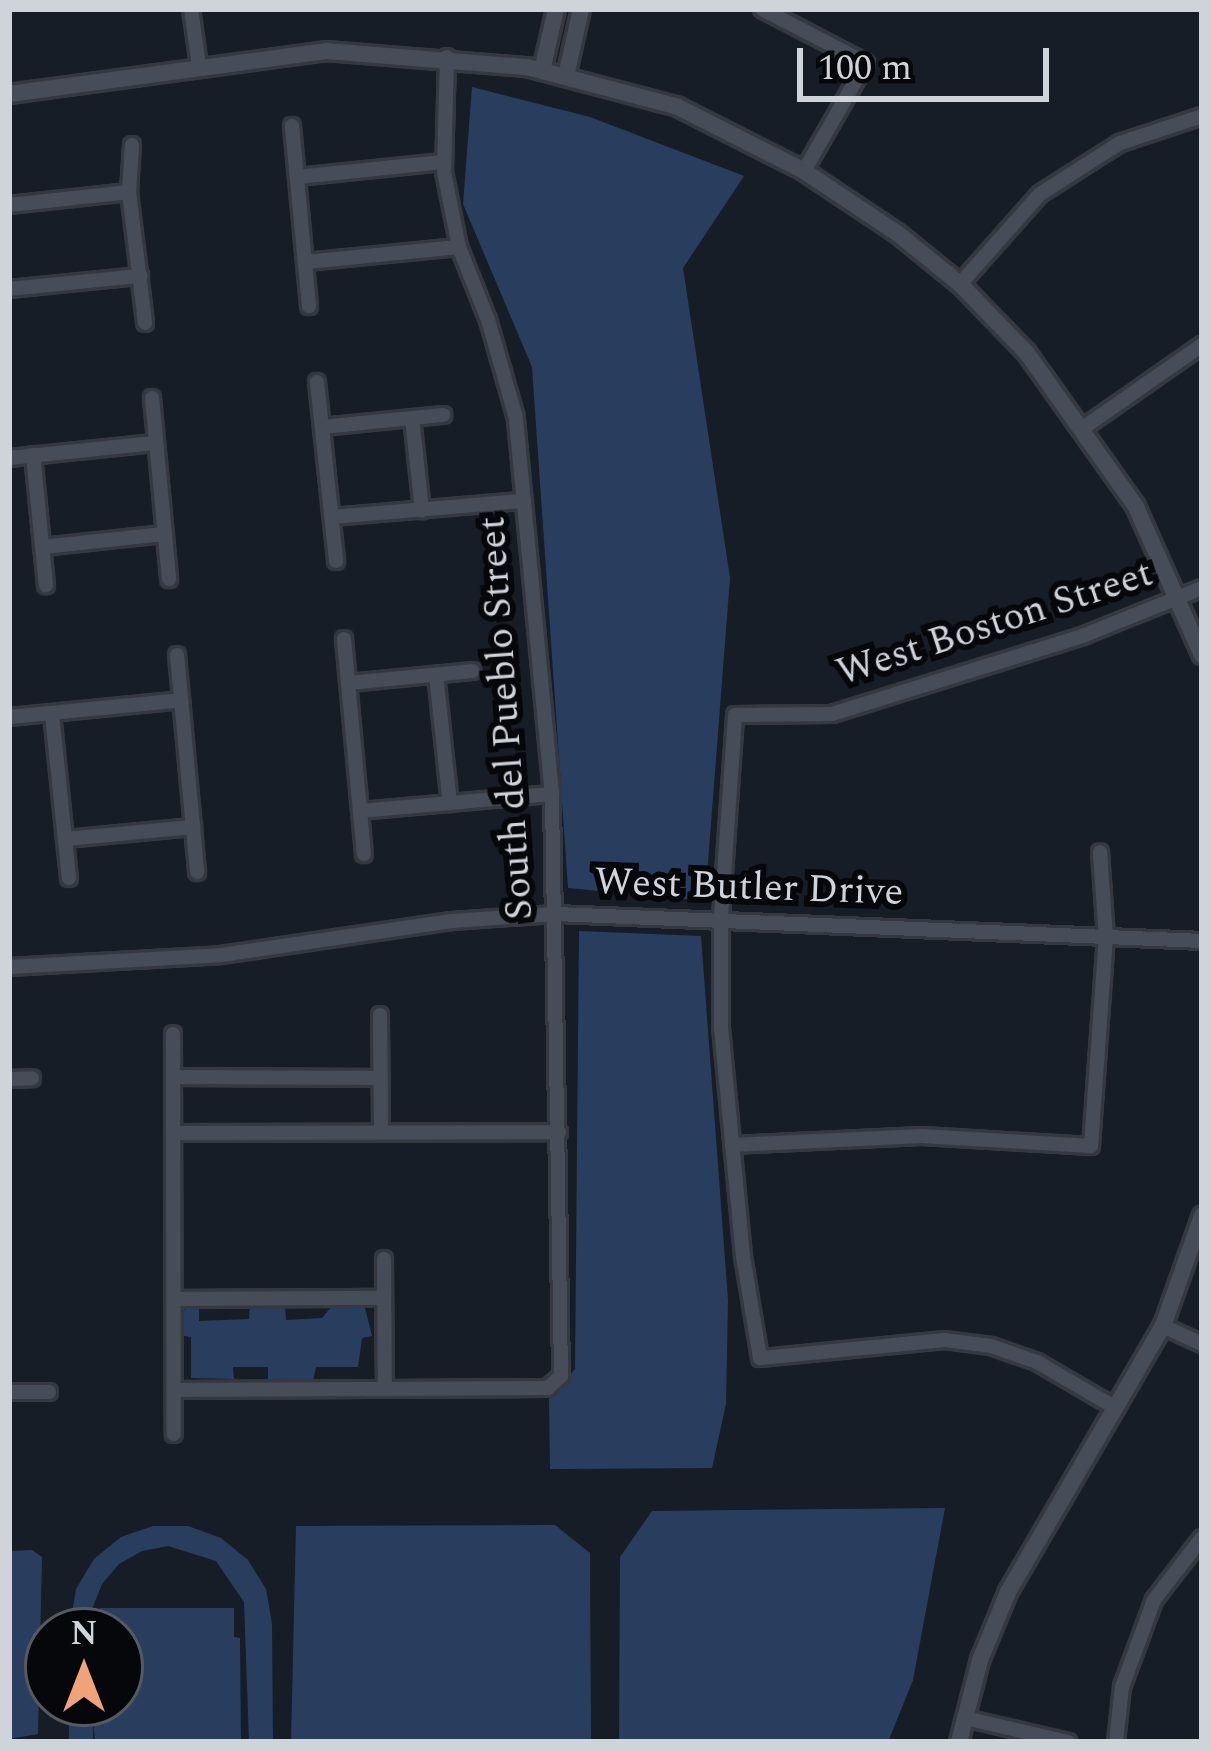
<!DOCTYPE html>
<html>
<head>
<meta charset="utf-8">
<style>
  body { margin:0 }
  #map { position:relative; width:1211px; height:1751px; overflow:hidden; background:#171d26; font-family:Spectral,serif }
  div>[style] { position:absolute }
  [style*='--x'] { left:calc(var(--x)*1px); top:calc(var(--y)*1px); width:calc(var(--w)*1px); rotate:calc(var(--a)*1deg) }
  .green>* { inset:0; background:#293e5f }
  .roads { filter:drop-shadow(3px 0 #353840) drop-shadow(-3px 0 #353840) drop-shadow(0 3px #353840) drop-shadow(0 -3px #353840) }
  .minor>* { height:14px; margin:-7px; padding:0 7px; transform-origin:7px; border-radius:7px; background:#474d58 }
  .tertiary>* { height:16px; margin:-8px; padding:0 8px; transform-origin:8px; border-radius:8px; background:#474d58 }
  span { translate:-50% -50%; white-space:nowrap; text-align:center; line-height:1.15; -webkit-text-stroke:12px #05070b; paint-order:stroke }
  .street-label { font-size:39px; color:#cfd3da }
  .frame { position:absolute; inset:0; border:12px solid #cfd3da; pointer-events:none }
  .north { position:absolute; left:24px; top:1607px; width:120px; height:120px; box-sizing:border-box; background:#05070b; border:3px solid #56595e; border-radius:50%; rotate:0deg; font-size:33px; font-weight:700; line-height:48px; text-align:center; color:#cfd3da }
  .north::after { content:''; display:block; margin:auto; width:42px; height:54px; background:#f0a278; clip-path:polygon(50% 0,100% 100%,50% 72%,0 100%) }
  .scale { position:absolute; left:797px; top:48px; width:252px; height:54px; box-sizing:border-box; border:6px solid #cfd3da; border-top:0; padding-left:15px; font-size:36px; line-height:42px; white-space:nowrap; color:#cfd3da; -webkit-text-stroke:9px #05070b; paint-order:stroke }
</style>
</head>
<body>
<div id="map">
  <div class="green">
    <i style="clip-path:polygon(472px 87px,590px 117px,744px 176px,683px 268px,730px 578px,705px 901px,568px 888px,532px 367px,463px 204px)"></i>
    <i style="clip-path:polygon(579px 931px,701px 936px,728px 1300px,726px 1404px,712px 1468px,550px 1469px,549px 1399px,575px 1369px)"></i>
    <i style="clip-path:polygon(190px 1304px,199px 1307px,199px 1321px,249px 1319px,250px 1306px,285px 1307px,286px 1320px,322px 1318px,332px 1306px,364px 1304px,372px 1336px,362px 1338px,358px 1367px,316px 1367px,313px 1381px,268px 1379px,268px 1367px,233px 1367px,234px 1379px,191px 1378px,191px 1337px,178px 1335px,178px 1316px)"></i>
    <i style="clip-path:polygon(945px 1508px,913px 1680px,888px 1742px,619px 1742px,620px 1557px,652px 1511px)"></i>
    <i style="clip-path:polygon(555px 1525px,590px 1553px,591px 1742px,291px 1742px,296px 1526px)"></i>
    <i style="clip-path:polygon(153px 1526px,188px 1526px,221px 1538px,248px 1560px,266px 1589px,272px 1624px,273px 1742px,249px 1742px,244px 1602px,216px 1561px,168px 1546px,142px 1551px,119px 1564px,102px 1584px,92px 1609px,92px 1631px,69px 1631px,76px 1589px,94px 1559px,121px 1537px)"></i>
    <i style="clip-path:polygon(32px 1550px,42px 1557px,38px 1734px,9px 1739px,9px 1551px)"></i>
    <i style="clip-path:polygon(100px 1608px,234px 1608px,234px 1637px,240px 1638px,241px 1742px,95px 1742px,93px 1718px,93px 1742px,69px 1742px,69px 1703px,120px 1703px,120px 1631px,101px 1631px)"></i>
  </div>
  <div class="roads">
    <div class="minor">
      <i style="--x:191;--y:9;--w:57;--a:81.9"></i>
      <i style="--x:762;--y:9;--w:117;--a:27.4"></i>
      <i style="--x:866;--y:63;--w:125;--a:119.9"></i>
      <i style="--x:292;--y:126;--w:181;--a:84.6"></i>
      <i style="--x:132;--y:145;--w:47;--a:93.7"></i>
      <i style="--x:129;--y:192;--w:132;--a:83"></i>
      <i style="--x:297;--y:177;--w:147;--a:-5.9"></i>
      <i style="--x:9;--y:205;--w:121;--a:-6.2"></i>
      <i style="--x:305;--y:262;--w:155;--a:-5.6"></i>
      <i style="--x:960;--y:284;--w:120;--a:-48.4"></i>
      <i style="--x:1040;--y:194;--w:95;--a:-32.5"></i>
      <i style="--x:1120;--y:143;--w:86;--a:-18.2"></i>
      <i style="--x:9;--y:289;--w:132;--a:-5.7"></i>
      <i style="--x:317;--y:382;--w:180;--a:83.9"></i>
      <i style="--x:152;--y:398;--w:182;--a:84.6"></i>
      <i style="--x:412;--y:418;--w:93;--a:83.8"></i>
      <i style="--x:322;--y:427;--w:122;--a:-5.7"></i>
      <i style="--x:1083;--y:428;--w:145;--a:-34.9"></i>
      <i style="--x:33;--y:455;--w:131;--a:84.3"></i>
      <i style="--x:9;--y:458;--w:147;--a:-5.9"></i>
      <i style="--x:332;--y:517;--w:193;--a:-4.8"></i>
      <i style="--x:42;--y:547;--w:123;--a:-6.1"></i>
      <i style="--x:344;--y:639;--w:216;--a:84.7"></i>
      <i style="--x:177;--y:655;--w:218;--a:84.7"></i>
      <i style="--x:436;--y:675;--w:129;--a:83.8"></i>
      <i style="--x:348;--y:683;--w:125;--a:-5.5"></i>
      <i style="--x:52;--y:714;--w:165;--a:84.1"></i>
      <i style="--x:9;--y:717;--w:173;--a:-5.6"></i>
      <i style="--x:360;--y:811;--w:193;--a:-5.1"></i>
      <i style="--x:65;--y:839;--w:129;--a:-5.4"></i>
      <i style="--x:9;--y:967;--w:212;--a:-3.2"></i>
      <i style="--x:221;--y:955;--w:233;--a:-8.4"></i>
      <i style="--x:452;--y:921;--w:104;--a:-3.9"></i>
      <i style="--x:556;--y:914;--w:647;--a:2.39"></i>
      <i style="--x:380;--y:1015;--w:117;--a:89.5"></i>
      <i style="--x:173;--y:1034;--w:400;--a:89.9"></i>
      <i style="--x:173;--y:1077;--w:207;--a:0.3"></i>
      <i style="--x:9;--y:1079;--w:23;--a:-2"></i>
      <i style="--x:173;--y:1133;--w:386;--a:-0.1"></i>
      <i style="--x:732;--y:1145;--w:190;--a:-2.7"></i>
      <i style="--x:922;--y:1136;--w:169;--a:3.4"></i>
      <i style="--x:1091;--y:1146;--w:209;--a:-85.9"></i>
      <i style="--x:1106;--y:938;--w:86;--a:-94"></i>
      <i style="--x:384;--y:1259;--w:130;--a:89.6"></i>
      <i style="--x:174;--y:1299;--w:210;--a:-0.3"></i>
      <i style="--x:1163;--y:1326;--w:43;--a:24.8"></i>
      <i style="--x:174;--y:1390;--w:374;--a:-0.3"></i>
      <i style="--x:548;--y:1388;--w:18;--a:-43"></i>
      <i style="--x:561;--y:1376;--w:582;--a:-90.89"></i>
      <i style="--x:552;--y:794;--w:378;--a:-95.5"></i>
      <i style="--x:516;--y:418;--w:102;--a:-105.9"></i>
      <i style="--x:488;--y:320;--w:79;--a:-111.7"></i>
      <i style="--x:459;--y:247;--w:76;--a:-101.3"></i>
      <i style="--x:444;--y:172;--w:115;--a:-88.5"></i>
      <i style="--x:9;--y:1392;--w:40;--a:0"></i>
      <i style="--x:1116;--y:1408;--w:91;--a:-149.8"></i>
      <i style="--x:1037;--y:1362;--w:49;--a:-160.8"></i>
      <i style="--x:991;--y:1346;--w:46;--a:-172.6"></i>
      <i style="--x:945;--y:1340;--w:186;--a:174.4"></i>
      <i style="--x:760;--y:1358;--w:103;--a:-99.5"></i>
      <i style="--x:743;--y:1256;--w:230;--a:-95.5"></i>
      <i style="--x:721;--y:1027;--w:110;--a:-90"></i>
      <i style="--x:721;--y:917;--w:202;--a:-86"></i>
      <i style="--x:735;--y:715;--w:97;--a:-0.6"></i>
      <i style="--x:832;--y:714;--w:265;--a:-17.3"></i>
      <i style="--x:1085;--y:635;--w:126;--a:-21.9"></i>
      <i style="--x:965;--y:1718;--w:106;--a:13.1"></i>
      <i style="--x:1116;--y:1742;--w:55;--a:-83.8"></i>
      <i style="--x:1122;--y:1687;--w:93;--a:-69.8"></i>
      <i style="--x:1154;--y:1600;--w:78;--a:-52.3"></i>
    </div>
    <div class="tertiary">
      <i style="--x:542;--y:71;--w:64;--a:-77.3"></i>
      <i style="--x:566;--y:76;--w:69;--a:-77.4"></i>
      <i style="--x:9;--y:94;--w:320;--a:-7.7"></i>
      <i style="--x:326;--y:51;--w:202;--a:4.6"></i>
      <i style="--x:527;--y:67;--w:156;--a:14.8"></i>
      <i style="--x:678;--y:107;--w:141;--a:26.9"></i>
      <i style="--x:804;--y:171;--w:112;--a:33.7"></i>
      <i style="--x:897;--y:233;--w:81;--a:39"></i>
      <i style="--x:960;--y:284;--w:95;--a:45.9"></i>
      <i style="--x:1026;--y:352;--w:190;--a:54.6"></i>
      <i style="--x:1136;--y:507;--w:162;--a:66"></i>
      <i style="--x:959;--y:1742;--w:85;--a:-75.6"></i>
      <i style="--x:980;--y:1660;--w:74;--a:-67.6"></i>
      <i style="--x:1008;--y:1592;--w:308;--a:-59.8"></i>
      <i style="--x:1163;--y:1326;--w:117;--a:-70.5"></i>
    </div>
  </div>
  <div class="street-label">
    <span style="left:995px;top:624px;rotate:-18deg">West Boston Street</span>
    <span style="left:507px;top:718px;rotate:-94deg">South del Pueblo Street</span>
    <span style="left:749px;top:888px;rotate:2deg">West Butler Drive</span>
  </div>
  <div class="frame"></div>
  <div class="north">N</div>
  <div class="scale">100 m</div>
</div>
</body>
</html>
